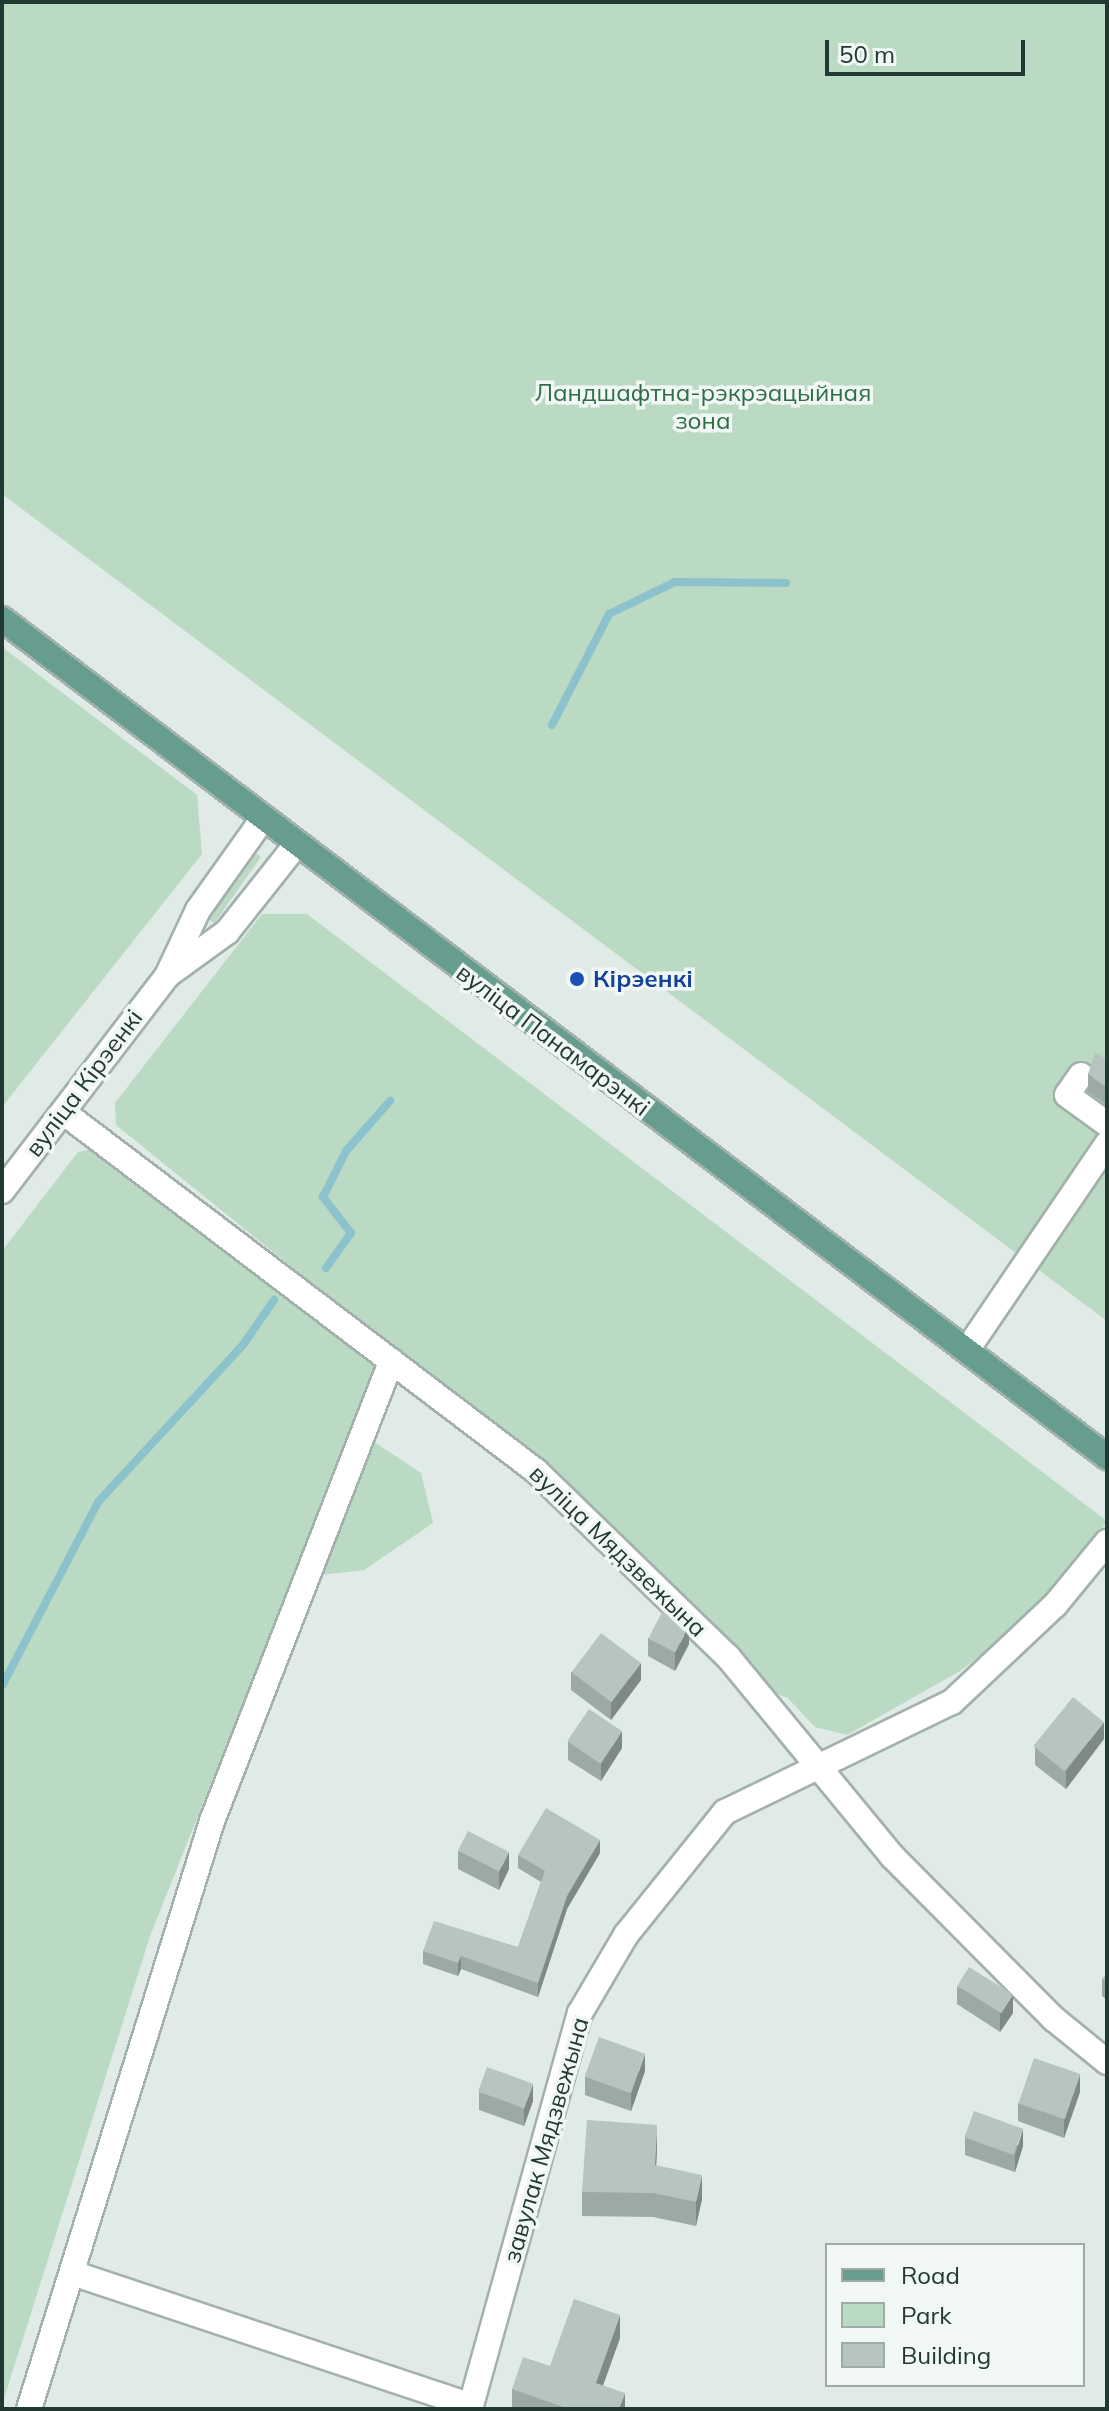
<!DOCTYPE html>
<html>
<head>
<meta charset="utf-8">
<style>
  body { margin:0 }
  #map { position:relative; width:1109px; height:2411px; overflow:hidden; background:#e0eae6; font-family:Mulish,sans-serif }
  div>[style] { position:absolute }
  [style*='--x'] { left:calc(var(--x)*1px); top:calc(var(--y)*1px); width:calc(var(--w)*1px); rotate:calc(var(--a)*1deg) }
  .green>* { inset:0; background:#badac3; transform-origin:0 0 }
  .stream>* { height:8px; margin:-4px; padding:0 4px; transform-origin:4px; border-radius:4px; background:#8bc2cc }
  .roads { filter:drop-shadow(2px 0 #a3b1ad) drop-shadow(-2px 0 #a3b1ad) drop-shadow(0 2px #a3b1ad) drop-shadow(0 -2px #a3b1ad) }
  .minor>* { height:24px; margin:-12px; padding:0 12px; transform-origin:12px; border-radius:12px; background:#fff }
  .major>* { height:24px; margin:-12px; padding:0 12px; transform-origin:12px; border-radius:12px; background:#679d8f }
  .wall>* { inset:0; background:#9da9a4 }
  .shaded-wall>* { inset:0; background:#7f8a86 }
  .building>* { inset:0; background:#b6c5bf; transform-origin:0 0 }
  .dots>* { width:22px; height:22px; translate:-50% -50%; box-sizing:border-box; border:4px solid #f0f7f4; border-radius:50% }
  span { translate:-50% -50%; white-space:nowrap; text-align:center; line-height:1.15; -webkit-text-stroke:7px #f0f7f4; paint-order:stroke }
  .park-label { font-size:24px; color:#2f6e47 }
  .transit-label { font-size:24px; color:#164399; font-weight:700 }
  .left { translate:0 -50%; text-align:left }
  .street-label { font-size:24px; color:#223933 }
  .frame { position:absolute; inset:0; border:4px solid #223933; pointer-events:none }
  .legend { position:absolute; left:825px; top:2243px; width:260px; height:144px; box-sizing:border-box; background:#f0f7f4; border:2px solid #9eaba7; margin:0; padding:10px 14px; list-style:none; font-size:24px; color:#223933 }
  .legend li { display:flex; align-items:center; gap:16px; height:40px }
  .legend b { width:40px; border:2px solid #9eaba7 }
  .scale { position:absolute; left:825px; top:40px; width:200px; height:36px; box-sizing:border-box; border:4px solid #223933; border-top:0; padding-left:10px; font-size:24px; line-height:28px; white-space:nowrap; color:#223933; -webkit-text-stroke:6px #f0f7f4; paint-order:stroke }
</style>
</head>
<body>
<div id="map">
  <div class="green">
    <i style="clip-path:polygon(2px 2px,1107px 2px,1107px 1321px,2px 494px)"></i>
    <i style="clip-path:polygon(2px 647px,197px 795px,202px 854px,2px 1107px)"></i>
    <i style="left:251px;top:850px;width:12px;height:81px;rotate:35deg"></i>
    <i style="clip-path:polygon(262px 914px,307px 914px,1107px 1521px,1046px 1605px,960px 1671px,847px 1735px,815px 1727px,788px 1698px,764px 1689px,538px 1466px,116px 1125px,115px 1103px)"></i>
    <i style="clip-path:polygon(100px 1148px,379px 1363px,353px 1428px,421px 1473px,433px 1523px,364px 1570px,293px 1578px,150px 1936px,2px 2405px,2px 1251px,78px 1152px)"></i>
  </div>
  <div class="stream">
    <i style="--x:552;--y:725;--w:125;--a:-62.8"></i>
    <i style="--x:609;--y:614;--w:73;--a:-25.9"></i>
    <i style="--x:675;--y:582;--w:111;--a:0.5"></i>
    <i style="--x:326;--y:1268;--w:43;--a:-54.5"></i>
    <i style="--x:351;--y:1233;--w:46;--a:-127.9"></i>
    <i style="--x:323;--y:1197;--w:51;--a:-63.4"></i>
    <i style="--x:346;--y:1151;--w:67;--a:-48.7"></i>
    <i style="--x:2;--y:1686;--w:208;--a:-62.4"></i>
    <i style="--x:98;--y:1502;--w:214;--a:-47.3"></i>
    <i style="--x:243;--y:1345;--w:55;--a:-55.4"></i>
  </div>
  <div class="roads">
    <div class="minor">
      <i style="--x:169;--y:974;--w:72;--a:-35.9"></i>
      <i style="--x:227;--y:932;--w:111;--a:-51.6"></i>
      <i style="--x:1081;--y:1075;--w:24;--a:125"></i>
      <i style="--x:1067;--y:1095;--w:49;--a:35.9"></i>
      <i style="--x:63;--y:1112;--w:594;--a:37.2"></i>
      <i style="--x:536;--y:1471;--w:267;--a:44.1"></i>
      <i style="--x:728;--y:1657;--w:258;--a:50.5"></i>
      <i style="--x:892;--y:1856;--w:230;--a:45.2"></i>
      <i style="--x:1054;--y:2019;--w:68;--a:39.1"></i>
      <i style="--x:2;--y:1191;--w:271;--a:-52.5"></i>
      <i style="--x:167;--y:976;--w:73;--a:-64.8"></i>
      <i style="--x:198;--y:910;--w:110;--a:-54.6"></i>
      <i style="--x:967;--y:1350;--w:249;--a:-55.8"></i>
      <i style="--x:75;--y:2274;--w:417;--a:18.4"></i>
      <i style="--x:29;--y:2409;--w:616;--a:-72.71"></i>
      <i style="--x:212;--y:1821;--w:494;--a:-68.7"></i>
      <i style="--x:470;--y:2409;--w:411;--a:-74.5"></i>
      <i style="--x:580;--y:2013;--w:91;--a:-59.5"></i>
      <i style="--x:626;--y:1935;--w:158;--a:-51.2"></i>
      <i style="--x:725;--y:1812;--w:252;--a:-25.9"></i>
      <i style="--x:952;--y:1702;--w:141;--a:-43.3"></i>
      <i style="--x:1055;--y:1605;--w:82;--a:-50.5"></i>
    </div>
    <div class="major">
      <i style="--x:2;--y:619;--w:1387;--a:37.18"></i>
    </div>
  </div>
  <div class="wall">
    <i style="clip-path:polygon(1107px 1060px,1107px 1105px,1088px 1092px,1088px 1074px)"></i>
    <i style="clip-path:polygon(648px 1638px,689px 1644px,675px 1671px,648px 1656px)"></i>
    <i style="clip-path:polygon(571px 1672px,641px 1680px,611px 1720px,571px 1690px)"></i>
    <i style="clip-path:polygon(1104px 1739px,1066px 1789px,1035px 1765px,1035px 1747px)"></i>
    <i style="clip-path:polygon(568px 1742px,622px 1748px,601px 1781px,568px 1760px)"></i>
    <i style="clip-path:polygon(458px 1851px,509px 1869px,499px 1890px,458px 1869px)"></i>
    <i style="clip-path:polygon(600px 1853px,567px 1909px,538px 1997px,461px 1969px,458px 1976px,423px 1964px,423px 1951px,518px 1947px,541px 1882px,518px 1868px,518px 1855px)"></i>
    <i style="clip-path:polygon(1107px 1973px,1107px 2000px,1102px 1996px,1102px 1979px)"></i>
    <i style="clip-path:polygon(957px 1986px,1013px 2013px,1000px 2032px,957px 2004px)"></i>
    <i style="clip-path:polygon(645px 2071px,631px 2111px,585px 2095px,585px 2077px)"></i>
    <i style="clip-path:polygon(479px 2092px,533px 2101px,524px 2126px,479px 2110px)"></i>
    <i style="clip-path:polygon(1080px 2092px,1064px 2138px,1018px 2121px,1018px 2103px)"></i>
    <i style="clip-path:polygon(965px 2137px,1023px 2146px,1015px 2172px,965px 2155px)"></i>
    <i style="clip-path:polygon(657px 2149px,656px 2165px,702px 2199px,696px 2226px,653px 2217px,582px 2216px,582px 2192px)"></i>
    <i style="clip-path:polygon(620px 2338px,603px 2385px,625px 2409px,512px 2409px,512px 2389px,550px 2366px)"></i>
  </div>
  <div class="shaded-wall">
    <i style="clip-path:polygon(689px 1626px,689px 1644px,675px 1671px,675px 1653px)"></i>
    <i style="clip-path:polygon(641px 1663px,641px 1680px,611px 1720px,611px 1702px)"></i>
    <i style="clip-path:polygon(1104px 1722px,1104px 1739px,1066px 1789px,1066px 1771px)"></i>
    <i style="clip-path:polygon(622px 1731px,622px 1748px,601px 1781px,601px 1764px)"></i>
    <i style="clip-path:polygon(600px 1840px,600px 1853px,567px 1909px,538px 1997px,538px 1983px,567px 1896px)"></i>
    <i style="clip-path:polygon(509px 1852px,509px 1869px,499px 1890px,499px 1872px)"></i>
    <i style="clip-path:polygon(461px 1956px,461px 1969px,458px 1976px,458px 1963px)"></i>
    <i style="clip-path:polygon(1013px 1995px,1013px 2013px,1000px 2032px,1000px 2014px)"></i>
    <i style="clip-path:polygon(645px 2054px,645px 2071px,631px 2111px,631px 2094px)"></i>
    <i style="clip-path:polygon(1080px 2074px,1080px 2092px,1064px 2138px,1064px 2120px)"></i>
    <i style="clip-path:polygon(533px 2084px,533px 2101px,524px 2126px,524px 2109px)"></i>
    <i style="clip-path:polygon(657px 2125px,657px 2149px,655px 2189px,655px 2165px)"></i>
    <i style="clip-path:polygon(1023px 2129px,1023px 2146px,1015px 2172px,1015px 2155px)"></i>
    <i style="clip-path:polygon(702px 2175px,702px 2199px,696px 2226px,696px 2202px)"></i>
    <i style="clip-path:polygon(620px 2315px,620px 2338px,596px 2405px,596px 2383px)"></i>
    <i style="clip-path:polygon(625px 2393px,625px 2409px,619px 2409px)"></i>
  </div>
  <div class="building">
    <i style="clip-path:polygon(1095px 1052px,1107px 1060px,1107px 1088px,1088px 1074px)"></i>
    <i style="left:662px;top:1612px;width:30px;height:30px;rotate:27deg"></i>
    <i style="left:601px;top:1633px;width:50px;height:49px;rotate:37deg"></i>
    <i style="left:1073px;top:1697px;width:40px;height:63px;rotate:39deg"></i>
    <i style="left:589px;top:1709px;width:40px;height:39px;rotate:34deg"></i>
    <i style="clip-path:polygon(546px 1808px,600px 1840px,567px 1896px,538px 1983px,461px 1956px,458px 1963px,423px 1951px,434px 1921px,518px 1947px,545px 1871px,518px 1855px)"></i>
    <i style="left:468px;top:1831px;width:46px;height:22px;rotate:27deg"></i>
    <i style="left:969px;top:1967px;width:52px;height:22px;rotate:32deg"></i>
    <i style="clip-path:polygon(1107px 1973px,1107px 1982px,1102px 1979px)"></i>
    <i style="left:599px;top:2037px;width:49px;height:42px;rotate:20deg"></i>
    <i style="left:1034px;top:2058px;width:49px;height:48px;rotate:19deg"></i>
    <i style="left:487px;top:2067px;width:49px;height:26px;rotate:20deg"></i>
    <i style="left:974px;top:2111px;width:52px;height:28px;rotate:20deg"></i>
    <i style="clip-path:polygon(587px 2120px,657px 2125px,655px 2165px,702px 2175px,696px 2202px,653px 2193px,582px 2192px)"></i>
    <i style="clip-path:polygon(574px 2299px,620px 2315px,596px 2383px,625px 2393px,619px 2409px,569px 2409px,512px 2389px,523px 2357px,550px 2366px)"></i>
  </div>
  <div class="dots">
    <i style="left:577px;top:979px;background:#1a4fb4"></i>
  </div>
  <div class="park-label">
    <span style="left:703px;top:407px">Ландшафтна-рэкрэацыйная<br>зона</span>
  </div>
  <div class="transit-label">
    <span class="left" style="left:593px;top:979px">Кірэенкі</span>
  </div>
  <div class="street-label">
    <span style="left:553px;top:1040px;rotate:37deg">вуліца Панамарэнкі</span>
    <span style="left:84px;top:1083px;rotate:-53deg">вуліца Кірэенкі</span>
    <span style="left:618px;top:1551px;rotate:44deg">вуліца Мядзвежына</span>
    <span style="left:546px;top:2140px;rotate:-74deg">завулак Мядзвежына</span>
  </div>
  <div class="frame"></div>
  <ul class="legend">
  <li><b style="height:10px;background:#679d8f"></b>Road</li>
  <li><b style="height:22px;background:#badac3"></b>Park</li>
  <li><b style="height:22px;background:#b6c5bf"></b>Building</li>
  </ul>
  <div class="scale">50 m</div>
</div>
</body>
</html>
